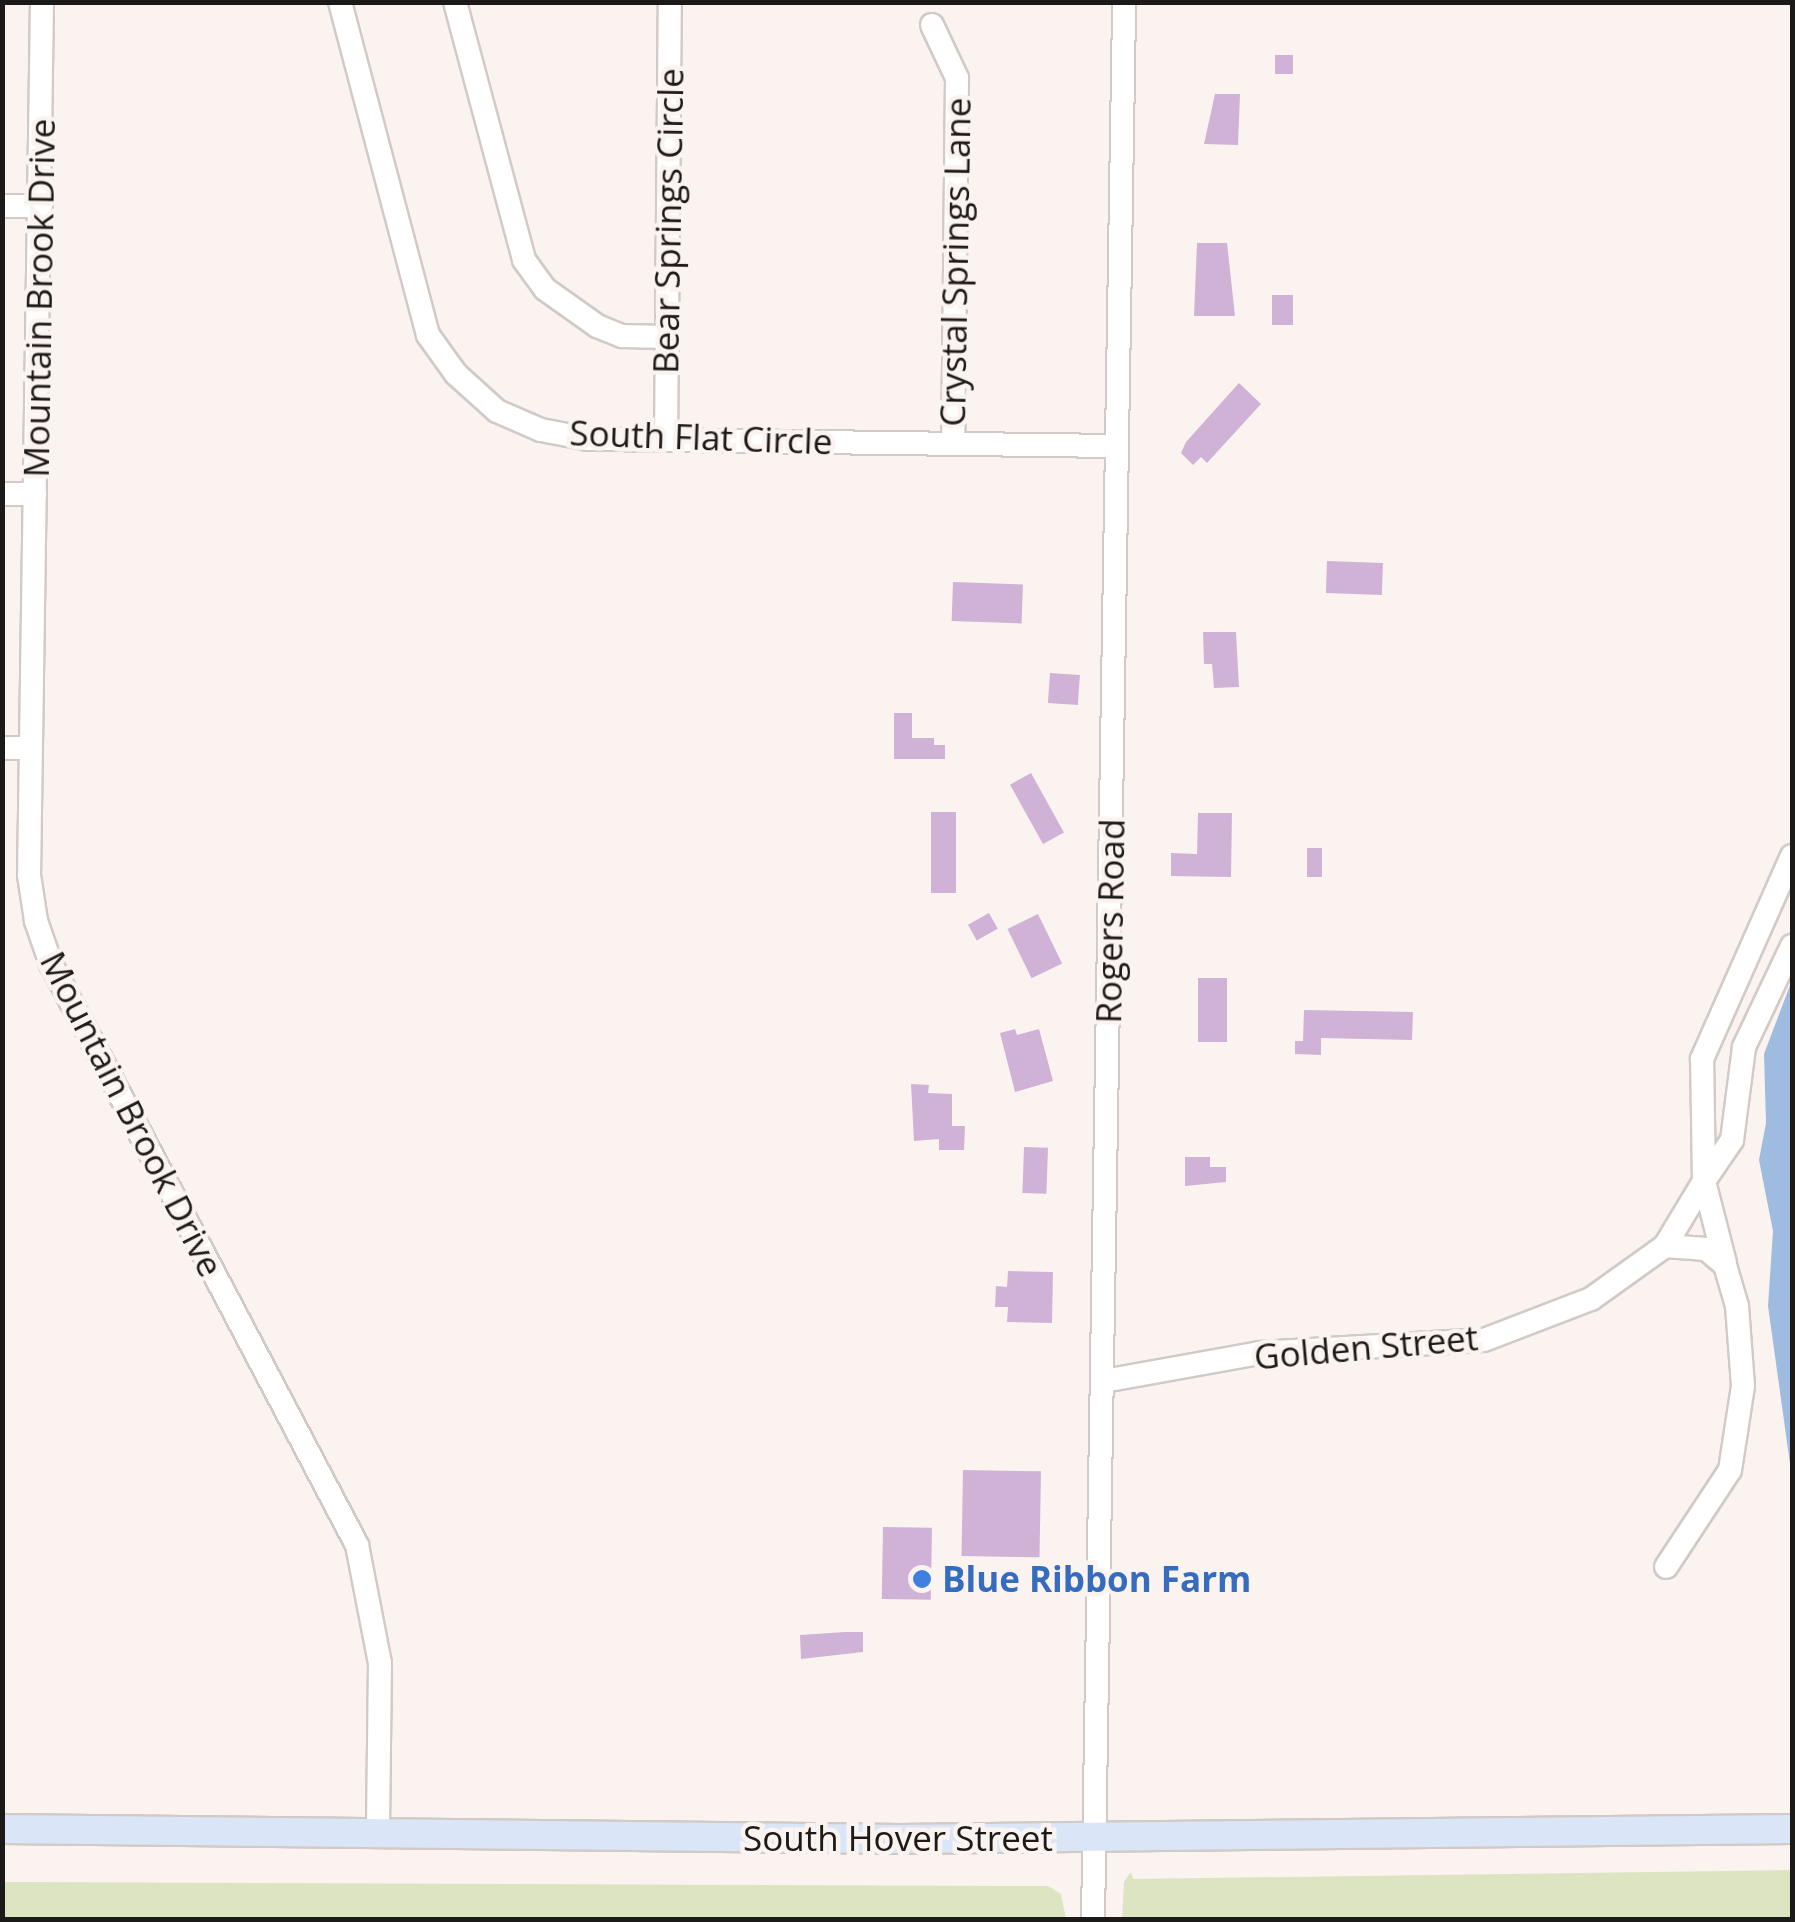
<!DOCTYPE html>
<html>
<head>
<meta charset="utf-8">
<style>
  body { margin:0 }
  #map { position:relative; width:1795px; height:1922px; overflow:hidden; background:#faf3f0; font-family:"Open Sans",sans-serif }
  div>[style] { position:absolute }
  [style*='--x'] { left:calc(var(--x)*1px); top:calc(var(--y)*1px); width:calc(var(--w)*1px); rotate:calc(var(--a)*1deg) }
  .green>* { inset:0; background:#dde4c2 }
  .water>* { inset:0; background:#a0bbe0 }
  .building>* { inset:0; background:#d0b2d7; transform-origin:0 0 }
  .roads { filter:drop-shadow(2px 0 #d1cac7) drop-shadow(-2px 0 #d1cac7) drop-shadow(0 2px #d1cac7) drop-shadow(0 -2px #d1cac7) }
  .minor>* { height:22px; margin:-11px; padding:0 11px; transform-origin:11px; border-radius:11px; background:#fff }
  .major>* { height:28px; margin:-14px; padding:0 14px; transform-origin:14px; border-radius:14px; background:#dae6f7 }
  .dots>* { width:28px; height:28px; translate:-50% -50%; box-sizing:border-box; border:5px solid #faf3f0; border-radius:50% }
  span { translate:-50% -50%; white-space:nowrap; text-align:center; line-height:1.15; -webkit-text-stroke:9px #faf3f0; paint-order:stroke }
  .street-label { font-size:35px; color:#1c1a19 }
  .shop-label { font-size:35px; color:#366cbe; font-weight:700 }
  .left { translate:0 -50%; text-align:left }
  .frame { position:absolute; inset:0; border:5px solid #1c1a19; pointer-events:none }
</style>
</head>
<body>
<div id="map">
  <div class="green">
    <i style="clip-path:polygon(1792px 1870px,1792px 1919px,1122px 1919px,1124px 1882px,1131px 1872px,1133px 1879px)"></i>
    <i style="clip-path:polygon(3px 1882px,1048px 1886px,1061px 1894px,1066px 1919px,3px 1920px)"></i>
  </div>
  <div class="water">
    <i style="clip-path:polygon(1792px 980px,1792px 1478px,1768px 1306px,1773px 1231px,1759px 1160px,1766px 1123px,1764px 1054px)"></i>
  </div>
  <div class="building">
    <i style="left:1275px;top:55px;width:18px;height:19px"></i>
    <i style="clip-path:polygon(1215px 94px,1240px 94px,1238px 145px,1204px 144px)"></i>
    <i style="clip-path:polygon(1197px 243px,1227px 243px,1235px 316px,1194px 316px)"></i>
    <i style="left:1272px;top:295px;width:21px;height:30px"></i>
    <i style="clip-path:polygon(1239px 383px,1261px 404px,1207px 463px,1201px 457px,1193px 465px,1181px 453px,1186px 442px)"></i>
    <i style="left:1327px;top:561px;width:56px;height:32px;rotate:2deg"></i>
    <i style="left:953px;top:582px;width:70px;height:39px;rotate:2deg"></i>
    <i style="clip-path:polygon(1203px 632px,1236px 632px,1239px 687px,1214px 688px,1212px 664px,1204px 664px)"></i>
    <i style="left:1050px;top:673px;width:30px;height:30px;rotate:4deg"></i>
    <i style="clip-path:polygon(894px 713px,912px 713px,912px 738px,934px 738px,934px 745px,945px 745px,945px 759px,894px 759px)"></i>
    <i style="left:1031px;top:773px;width:68px;height:24px;rotate:61deg"></i>
    <i style="left:931px;top:812px;width:25px;height:81px"></i>
    <i style="clip-path:polygon(1198px 813px,1232px 813px,1231px 877px,1171px 876px,1171px 853px,1197px 854px)"></i>
    <i style="left:1307px;top:848px;width:15px;height:29px"></i>
    <i style="left:989px;top:913px;width:18px;height:24px;rotate:61deg"></i>
    <i style="left:1038px;top:914px;width:55px;height:34px;rotate:64deg"></i>
    <i style="left:1198px;top:978px;width:29px;height:64px"></i>
    <i style="clip-path:polygon(1304px 1010px,1413px 1012px,1412px 1040px,1321px 1038px,1321px 1055px,1295px 1054px,1295px 1041px,1303px 1041px)"></i>
    <i style="clip-path:polygon(1015px 1029px,1017px 1035px,1039px 1029px,1053px 1081px,1015px 1092px,1000px 1033px)"></i>
    <i style="clip-path:polygon(911px 1084px,929px 1085px,928px 1093px,952px 1094px,952px 1126px,965px 1126px,964px 1150px,939px 1150px,939px 1139px,914px 1141px)"></i>
    <i style="left:1024px;top:1147px;width:24px;height:46px;rotate:2deg"></i>
    <i style="clip-path:polygon(1185px 1157px,1210px 1157px,1210px 1167px,1226px 1167px,1226px 1182px,1185px 1186px)"></i>
    <i style="clip-path:polygon(1008px 1271px,1053px 1272px,1052px 1323px,1007px 1322px,1008px 1307px,995px 1307px,996px 1286px,1007px 1287px)"></i>
    <i style="left:963px;top:1470px;width:78px;height:86px;rotate:1deg"></i>
    <i style="left:883px;top:1527px;width:49px;height:72px;rotate:1deg"></i>
    <i style="clip-path:polygon(845px 1632px,863px 1632px,863px 1652px,801px 1659px,800px 1635px)"></i>
  </div>
  <div class="roads">
    <div class="minor">
      <i style="--x:42;--y:2;--w:873;--a:90.85"></i>
      <i style="--x:29;--y:875;--w:47;--a:81.3"></i>
      <i style="--x:36;--y:921;--w:46;--a:70.8"></i>
      <i style="--x:51;--y:964;--w:657;--a:62.23"></i>
      <i style="--x:357;--y:1545;--w:120;--a:79"></i>
      <i style="--x:380;--y:1663;--w:169;--a:90.7"></i>
      <i style="--x:340;--y:2;--w:344;--a:75.2"></i>
      <i style="--x:428;--y:335;--w:48;--a:54.3"></i>
      <i style="--x:456;--y:374;--w:55;--a:42.1"></i>
      <i style="--x:497;--y:411;--w:48;--a:23.4"></i>
      <i style="--x:541;--y:430;--w:48;--a:10.8"></i>
      <i style="--x:588;--y:439;--w:529;--a:0.76"></i>
      <i style="--x:455;--y:2;--w:267;--a:75"></i>
      <i style="--x:524;--y:260;--w:36;--a:54"></i>
      <i style="--x:545;--y:289;--w:64;--a:35.4"></i>
      <i style="--x:597;--y:326;--w:27;--a:22"></i>
      <i style="--x:622;--y:336;--w:45;--a:1.3"></i>
      <i style="--x:932;--y:25;--w:59;--a:64.7"></i>
      <i style="--x:957;--y:78;--w:366;--a:90.6"></i>
      <i style="--x:2;--y:206;--w:39;--a:0"></i>
      <i style="--x:666;--y:440;--w:438;--a:-89.5"></i>
      <i style="--x:2;--y:494;--w:33;--a:0"></i>
      <i style="--x:2;--y:748;--w:28;--a:0"></i>
      <i style="--x:1665;--y:1246;--w:41;--a:4.2"></i>
      <i style="--x:1706;--y:1249;--w:25;--a:40"></i>
      <i style="--x:1725;--y:1265;--w:43;--a:73.7"></i>
      <i style="--x:1737;--y:1306;--w:80;--a:85.7"></i>
      <i style="--x:1743;--y:1386;--w:85;--a:98.8"></i>
      <i style="--x:1730;--y:1470;--w:116;--a:123.4"></i>
      <i style="--x:1725;--y:1263;--w:85;--a:-104.4"></i>
      <i style="--x:1704;--y:1181;--w:50;--a:-55.7"></i>
      <i style="--x:1732;--y:1140;--w:94;--a:-82.6"></i>
      <i style="--x:1744;--y:1047;--w:112;--a:-64.6"></i>
      <i style="--x:1104;--y:1381;--w:158;--a:-10.2"></i>
      <i style="--x:1259;--y:1353;--w:225;--a:-3.3"></i>
      <i style="--x:1484;--y:1340;--w:115;--a:-21"></i>
      <i style="--x:1591;--y:1299;--w:91;--a:-35.6"></i>
      <i style="--x:1665;--y:1246;--w:76;--a:-59"></i>
      <i style="--x:1704;--y:1181;--w:122;--a:-90.9"></i>
      <i style="--x:1702;--y:1059;--w:222;--a:-66.1"></i>
      <i style="--x:1093;--y:1920;--w:1918;--a:-89.07"></i>
    </div>
    <div class="major">
      <i style="--x:2;--y:1829;--w:897;--a:0.64"></i>
      <i style="--x:899;--y:1839;--w:893;--a:-0.64"></i>
    </div>
  </div>
  <div class="dots">
    <i style="left:922px;top:1579px;background:#3f7fe0"></i>
  </div>
  <div class="street-label">
    <span style="left:668px;top:221px;rotate:-89deg">Bear Springs Circle</span>
    <span style="left:955px;top:262px;rotate:-89deg">Crystal Springs Lane</span>
    <span style="left:39px;top:298px;rotate:-89deg">Mountain Brook Drive</span>
    <span style="left:701px;top:437px;rotate:2deg">South Flat Circle</span>
    <span style="left:1110px;top:921px;rotate:-89deg">Rogers Road</span>
    <span style="left:132px;top:1114px;rotate:63deg">Mountain Brook Drive</span>
    <span style="left:1366px;top:1347px;rotate:-5deg">Golden Street</span>
    <span style="left:898px;top:1838px">South Hover Street</span>
  </div>
  <div class="shop-label">
    <span class="left" style="left:942px;top:1579px">Blue Ribbon Farm</span>
  </div>
  <div class="frame"></div>
</div>
</body>
</html>
